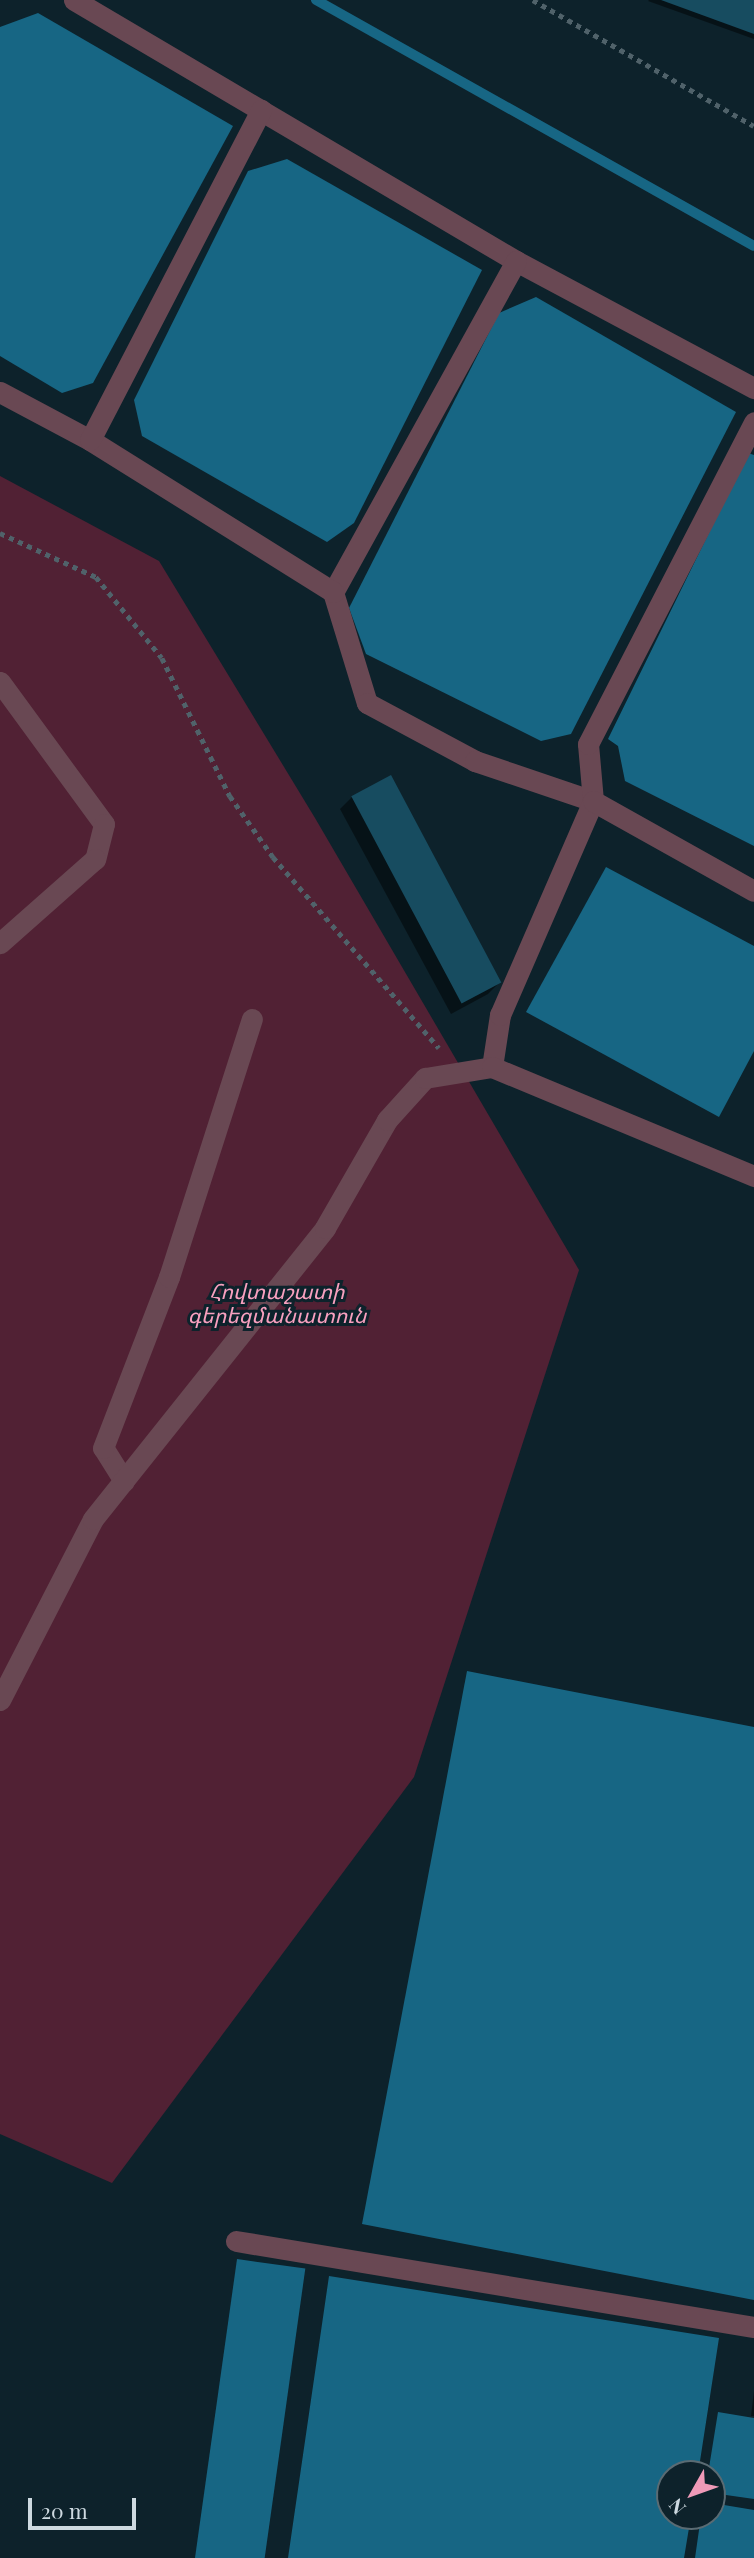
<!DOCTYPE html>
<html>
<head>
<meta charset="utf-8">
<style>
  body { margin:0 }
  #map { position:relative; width:754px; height:2558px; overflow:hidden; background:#0d222b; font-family:"Playfair Display","Noto Sans Armenian",serif }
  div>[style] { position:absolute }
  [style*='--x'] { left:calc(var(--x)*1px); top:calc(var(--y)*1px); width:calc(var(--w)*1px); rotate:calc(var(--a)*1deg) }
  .green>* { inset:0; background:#512134 }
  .water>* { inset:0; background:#176684; transform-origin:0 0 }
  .shadow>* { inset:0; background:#0007 }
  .stream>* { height:10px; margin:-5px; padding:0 5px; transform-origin:5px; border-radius:5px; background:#176684 }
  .building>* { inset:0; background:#174c60; transform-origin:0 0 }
  .path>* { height:4.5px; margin-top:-2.25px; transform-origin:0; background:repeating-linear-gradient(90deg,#50626a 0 5px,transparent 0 10px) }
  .minor>* { height:21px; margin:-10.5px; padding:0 10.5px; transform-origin:10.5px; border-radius:10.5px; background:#694853 }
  span { translate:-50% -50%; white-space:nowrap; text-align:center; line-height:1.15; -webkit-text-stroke:6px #0d222b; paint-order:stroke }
  .park-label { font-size:21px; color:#f8a0bf; font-style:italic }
  .north { position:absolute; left:656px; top:2460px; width:70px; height:70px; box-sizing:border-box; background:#0d222b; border:2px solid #5a6b73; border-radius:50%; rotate:230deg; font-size:19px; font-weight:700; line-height:28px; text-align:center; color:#cdd9e0 }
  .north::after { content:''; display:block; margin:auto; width:24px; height:32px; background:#ef9ab8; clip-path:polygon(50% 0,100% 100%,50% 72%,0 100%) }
  .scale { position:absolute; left:28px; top:2498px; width:108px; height:32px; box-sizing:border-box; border:4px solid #cdd9e0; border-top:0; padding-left:9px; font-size:21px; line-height:24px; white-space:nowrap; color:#cdd9e0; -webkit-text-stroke:5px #0d222b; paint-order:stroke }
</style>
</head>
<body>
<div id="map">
  <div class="green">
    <i style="clip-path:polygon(0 476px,159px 561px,315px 818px,579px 1270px,414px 1777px,112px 2183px,0 2134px)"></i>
  </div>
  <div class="water">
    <i style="clip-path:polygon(38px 13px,233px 126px,93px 383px,62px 393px,0 356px,0 27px)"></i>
    <i style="clip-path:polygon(287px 159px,482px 270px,354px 523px,327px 542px,142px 436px,134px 400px,248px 171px)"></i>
    <i style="clip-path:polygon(536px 297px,736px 412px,571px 734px,541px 741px,366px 654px,349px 608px,499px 313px)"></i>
    <i style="clip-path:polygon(748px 453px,754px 455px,754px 846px,625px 781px,618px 746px,608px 739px)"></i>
    <i style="clip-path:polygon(606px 867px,754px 946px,754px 1051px,719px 1117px,526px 1012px)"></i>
    <i style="clip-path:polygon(467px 1671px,754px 1727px,754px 2300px,362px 2224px)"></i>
    <i style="left:237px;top:2259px;width:69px;height:302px;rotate:8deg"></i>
    <i style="clip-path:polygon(329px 2276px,719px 2338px,698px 2474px,670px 2474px,670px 2516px,691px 2516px,684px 2558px,288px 2558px)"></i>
    <i style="clip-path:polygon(718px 2412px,754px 2418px,754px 2499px,712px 2493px,712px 2474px,708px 2474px)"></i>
    <i style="clip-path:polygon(712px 2503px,754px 2510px,754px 2558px,695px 2558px,701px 2516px,712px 2516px)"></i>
  </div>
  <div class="shadow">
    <i style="clip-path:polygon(754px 0,754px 39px,648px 1px,649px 0)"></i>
    <i style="clip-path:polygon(352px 797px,500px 982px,488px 994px,451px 1014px,340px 809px)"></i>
    <i style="clip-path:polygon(754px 2391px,754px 2416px,751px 2416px)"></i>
  </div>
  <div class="stream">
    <i style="--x:316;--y:0;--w:502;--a:29.32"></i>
  </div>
  <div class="building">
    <i style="clip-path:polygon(661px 0,754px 0,754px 34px)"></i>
    <i style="left:391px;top:775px;width:235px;height:45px;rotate:62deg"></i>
  </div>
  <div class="path">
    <i style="--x:533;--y:0;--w:254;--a:29.7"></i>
    <i style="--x:0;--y:533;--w:106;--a:24.6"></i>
    <i style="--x:96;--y:577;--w:104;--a:50.8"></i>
    <i style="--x:162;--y:658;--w:154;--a:63.8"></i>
    <i style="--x:230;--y:796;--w:75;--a:54.8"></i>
    <i style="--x:273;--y:857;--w:253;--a:49"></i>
  </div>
  <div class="minor">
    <i style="--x:74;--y:0;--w:513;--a:30.56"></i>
    <i style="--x:516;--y:261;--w:270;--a:28.1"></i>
    <i style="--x:516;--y:261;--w:378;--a:118.9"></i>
    <i style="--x:333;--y:592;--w:116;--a:73"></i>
    <i style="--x:367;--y:703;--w:123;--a:28.2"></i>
    <i style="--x:475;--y:761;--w:125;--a:18.7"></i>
    <i style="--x:593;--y:801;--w:57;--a:-95"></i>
    <i style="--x:588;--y:744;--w:362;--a:-62.7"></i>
    <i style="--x:0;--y:392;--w:102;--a:28.1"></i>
    <i style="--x:90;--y:440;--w:287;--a:32"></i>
    <i style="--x:90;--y:440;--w:372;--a:-62.6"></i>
    <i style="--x:0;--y:682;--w:176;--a:53.8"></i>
    <i style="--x:104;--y:824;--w:36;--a:104"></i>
    <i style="--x:95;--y:859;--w:127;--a:138.5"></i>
    <i style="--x:492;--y:1067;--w:53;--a:-81.3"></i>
    <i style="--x:500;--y:1015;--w:233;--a:-66.5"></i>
    <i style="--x:593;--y:801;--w:184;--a:29.2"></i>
    <i style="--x:124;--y:1481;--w:39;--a:-122"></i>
    <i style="--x:103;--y:1448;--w:183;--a:-68.9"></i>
    <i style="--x:169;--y:1277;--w:271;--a:-72.2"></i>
    <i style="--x:0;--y:1700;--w:203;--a:-62.8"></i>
    <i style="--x:93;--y:1519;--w:372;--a:-51.4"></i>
    <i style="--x:325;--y:1228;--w:125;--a:-60.1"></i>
    <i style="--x:387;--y:1120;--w:57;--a:-47.9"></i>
    <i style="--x:425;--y:1078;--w:68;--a:-9.3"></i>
    <i style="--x:492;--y:1067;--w:284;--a:22.6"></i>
    <i style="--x:236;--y:2241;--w:525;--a:9.43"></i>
  </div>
  <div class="park-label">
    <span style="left:277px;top:1302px">Հովտաշատի<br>գերեզմանատուն</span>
  </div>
  <div class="north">N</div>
  <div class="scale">20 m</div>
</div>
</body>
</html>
